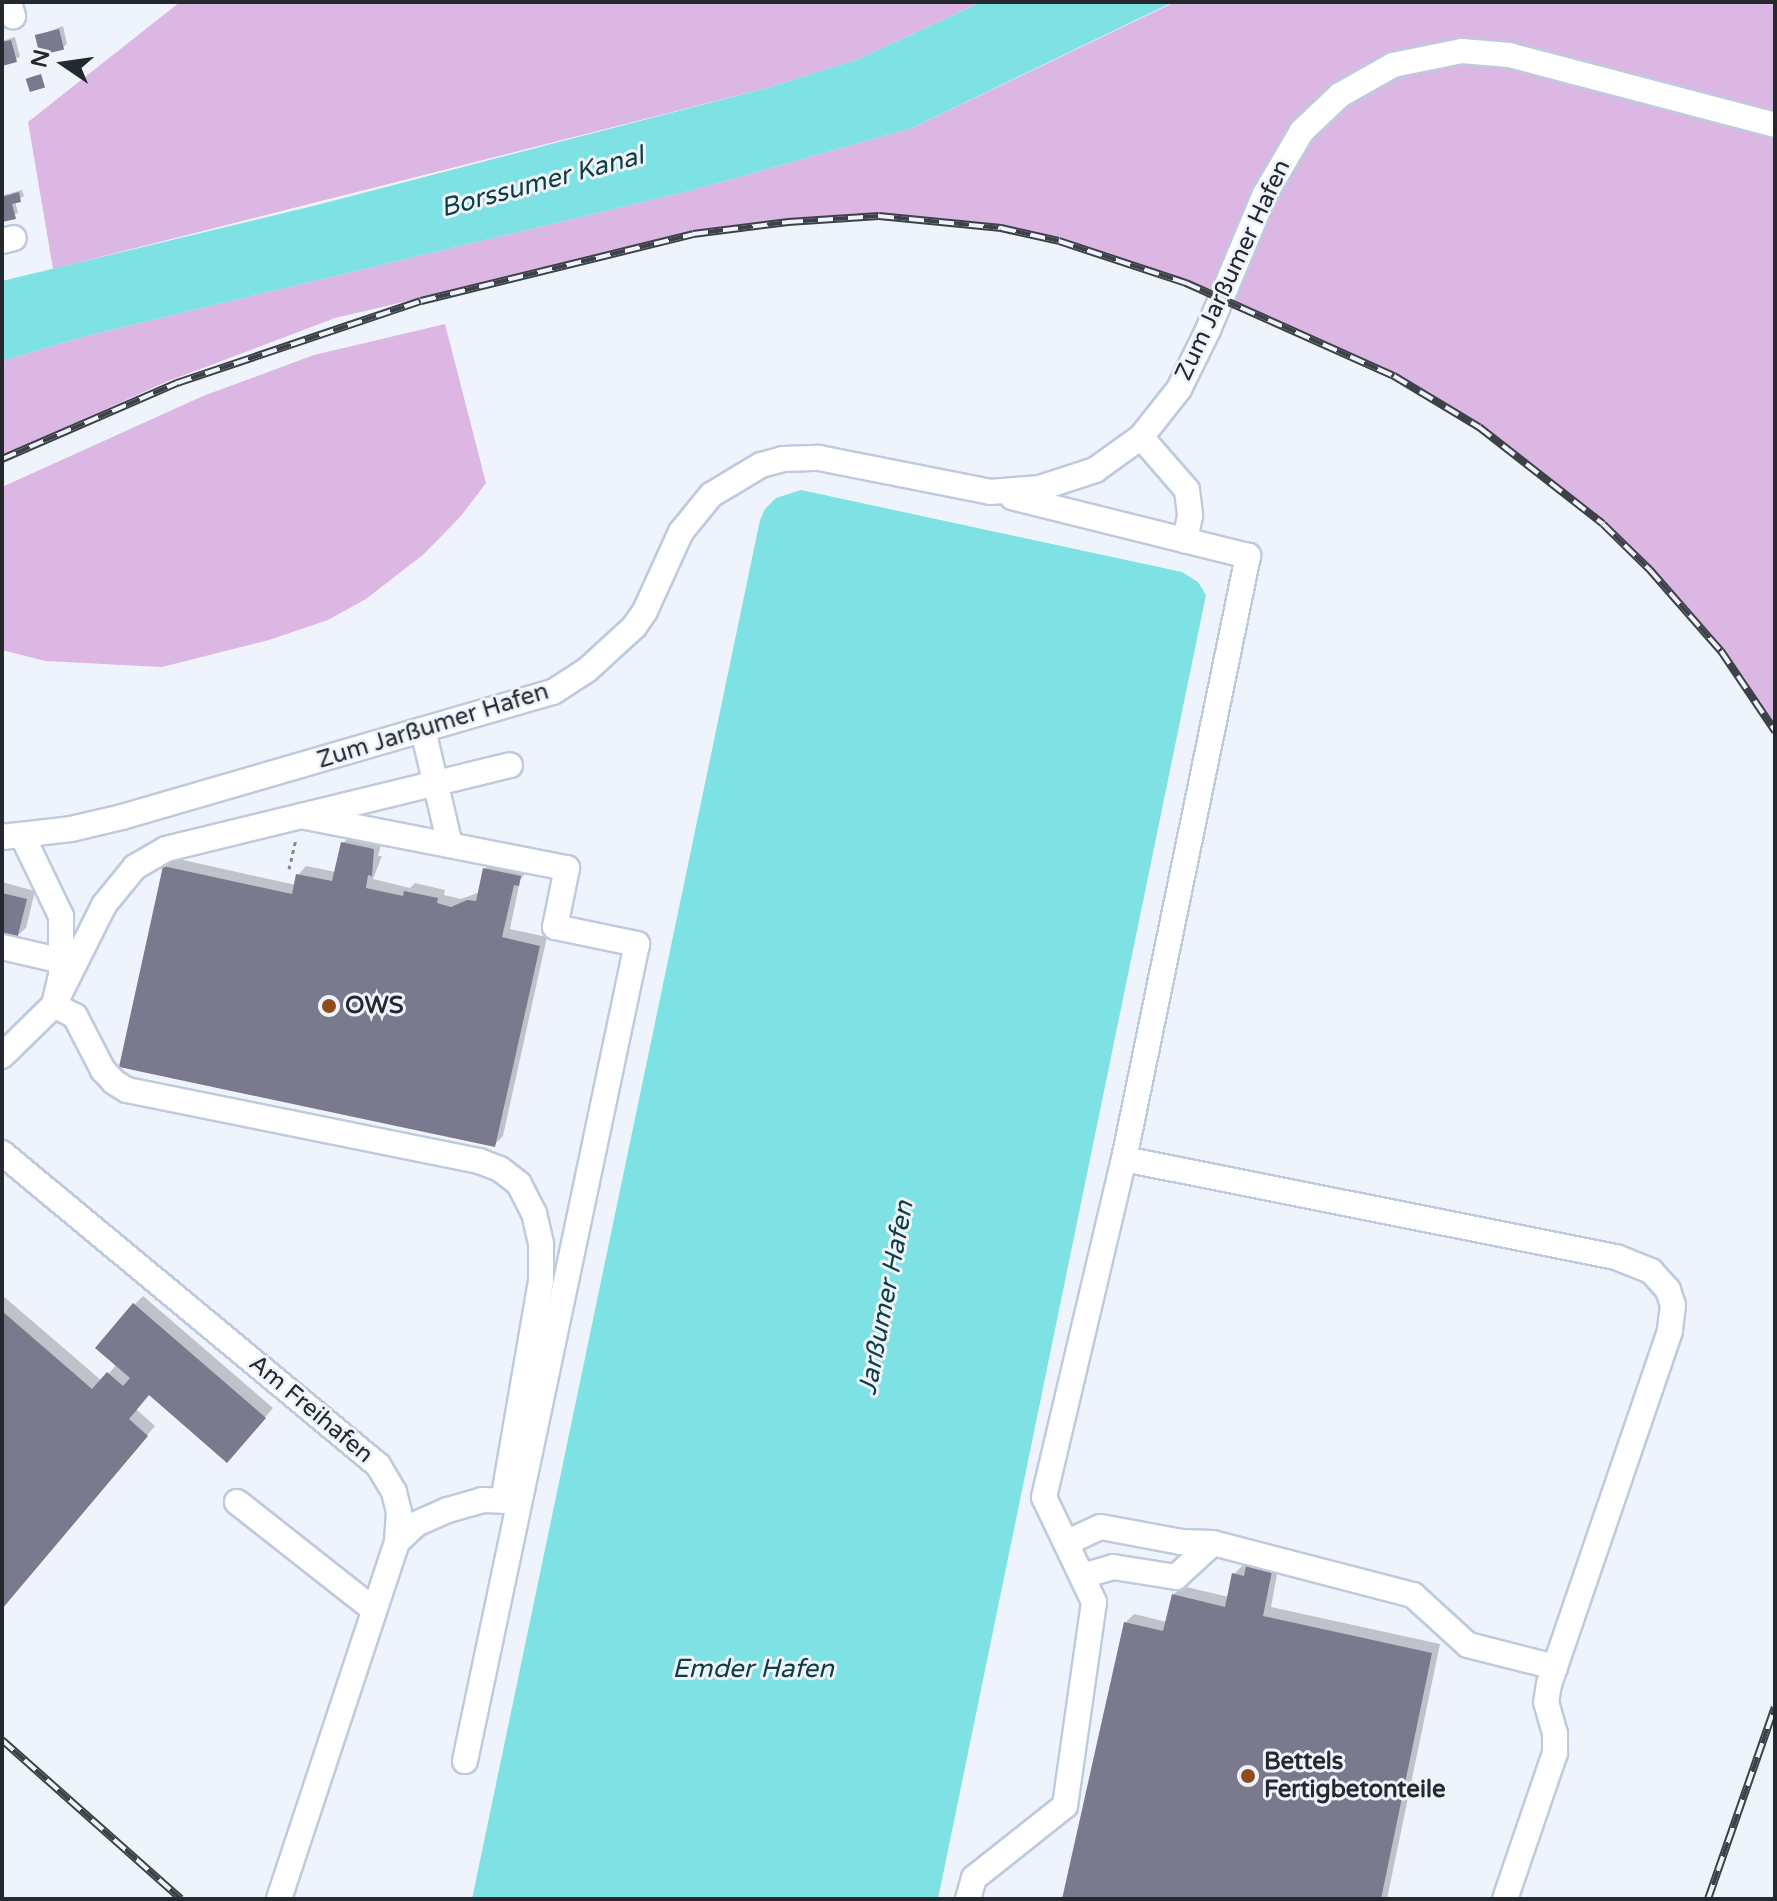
<!DOCTYPE html>
<html>
<head>
<meta charset="utf-8">
<style>
  body { margin:0 }
  #map { position:relative; width:1777px; height:1901px; overflow:hidden; background:#eff4fc; font-family:"Varela Round",sans-serif }
  div>[style] { position:absolute }
  [style*='--x'] { left:calc(var(--x)*1px); top:calc(var(--y)*1px); width:calc(var(--w)*1px); rotate:calc(var(--a)*1deg) }
  .green>* { inset:0; background:#ddb7e4 }
  .water>* { inset:0; background:#7ee1e4 }
  .shadow>* { inset:0; background:#0003 }
  .building>* { inset:0; background:#7b798d; transform-origin:0 0 }
  .path>* { height:3px; margin-top:-1.5px; transform-origin:0; background:repeating-linear-gradient(90deg,#868b92 0 4px,transparent 0 8px) }
  .roads { filter:drop-shadow(2px 0 #becade) drop-shadow(-2px 0 #becade) drop-shadow(0 2px #becade) drop-shadow(0 -2px #becade) }
  .minor>* { height:24px; margin:-12px; padding:0 12px; transform-origin:12px; border-radius:12px; background:#fff }
  .rail>* { height:8px; margin-top:-4px; transform-origin:0; background:repeating-linear-gradient(90deg,#eff4fc 0 15px,#3d4249 0 30px); box-sizing:border-box; border-block:2px solid #3d4249 }
  .dots>* { width:22px; height:22px; translate:-50% -50%; box-sizing:border-box; border:4px solid #eff4fc; border-radius:50% }
  span { translate:-50% -50%; white-space:nowrap; text-align:center; line-height:1.15; -webkit-text-stroke:6px #eff4fc; paint-order:stroke }
  .street-label { font-size:24px; color:#242930 }
  .poi-label { font-size:24px; color:#242930; font-weight:700 }
  .left { translate:0 -50%; text-align:left }
  .water-label { font-size:26px; color:#0e3e40; font-style:italic }
  .frame { position:absolute; inset:0; border:4px solid #242930; pointer-events:none }
  .north { position:absolute; left:24px; top:24px; width:80px; height:80px; -webkit-text-stroke:6px #eff4fc; paint-order:stroke; rotate:283deg; font-size:22px; font-weight:700; line-height:32px; text-align:center; color:#242930 }
  .north::after { content:''; display:block; margin:auto; width:28px; height:36px; background:#242930; clip-path:polygon(50% 0,100% 100%,50% 72%,0 100%) }
</style>
</head>
<body>
<div id="map">
  <div class="green">
    <i style="clip-path:polygon(180px 2px,981px 2px,859px 59px,767px 88px,53px 269px,28px 122px)"></i>
    <i style="clip-path:polygon(1175px 2px,1775px 2px,1775px 731px,1721px 651px,1650px 570px,1603px 524px,1479px 427px,1394px 376px,1186px 283px,1059px 241px,1001px 228px,879px 216px,788px 222px,693px 234px,335px 318px,166px 382px,2px 456px,2px 361px,86px 336px,693px 190px,912px 128px)"></i>
    <i style="clip-path:polygon(445px 324px,486px 483px,461px 516px,424px 554px,366px 599px,328px 620px,269px 640px,162px 667px,45px 661px,2px 650px,2px 487px,203px 396px,314px 355px)"></i>
  </div>
  <div class="water">
    <i style="clip-path:polygon(981px 2px,1173px 2px,912px 128px,693px 190px,86px 336px,2px 361px,2px 281px,313px 206px,767px 88px,859px 59px)"></i>
    <i style="clip-path:polygon(801px 490px,1182px 572px,1198px 582px,1206px 595px,938px 1899px,472px 1899px,760px 520px,765px 509px,776px 498px)"></i>
  </div>
  <div class="shadow">
    <i style="clip-path:polygon(63px 26px,67px 44px,63px 47px,37px 36px)"></i>
    <i style="clip-path:polygon(15px 37px,20px 57px,2px 64px,2px 41px)"></i>
    <i style="clip-path:polygon(2px 184px,4px 195px,22px 190px,24px 196px,15px 201px,18px 213px,2px 220px)"></i>
    <i style="clip-path:polygon(352px 834px,382px 841px,378px 856px,382px 856px,373px 879px,410px 888px,415px 883px,445px 890px,444px 895px,461px 899px,480px 892px,485px 869px,494px 860px,528px 868px,520px 881px,510px 929px,547px 937px,503px 1136px,494px 1145px,165px 867px,174px 858px,296px 885px,298px 875px,306px 866px,336px 872px,343px 843px)"></i>
    <i style="clip-path:polygon(2px 882px,35px 891px,26px 928px,17px 936px,2px 933px)"></i>
    <i style="clip-path:polygon(2px 1295px,102px 1381px,117px 1364px,134px 1305px,143px 1296px,273px 1408px,236px 1452px,150px 1393px,136px 1409px,155px 1426px,2px 1608px)"></i>
    <i style="clip-path:polygon(1280px 1558px,1271px 1607px,1440px 1644px,1387px 1899px,1064px 1899px,1125px 1623px,1134px 1614px,1167px 1622px,1173px 1595px,1182px 1586px,1229px 1597px,1234px 1574px,1243px 1565px)"></i>
  </div>
  <div class="building">
    <i style="left:59px;top:29px;width:21px;height:25px;rotate:76deg"></i>
    <i style="clip-path:polygon(11px 40px,17px 62px,2px 66px,2px 42px)"></i>
    <i style="left:41px;top:74px;width:14px;height:16px;rotate:73deg"></i>
    <i style="clip-path:polygon(19px 192px,21px 202px,12px 204px,16px 219px,2px 222px,2px 197px)"></i>
    <i style="clip-path:polygon(341px 842px,374px 849px,372px 876px,368px 875px,366px 888px,403px 896px,404px 891px,438px 898px,437px 903px,451px 907px,467px 900px,476px 901px,483px 868px,521px 876px,519px 886px,514px 885px,502px 937px,540px 946px,495px 1147px,119px 1067px,163px 866px,292px 894px,296px 874px,332px 881px)"></i>
    <i style="clip-path:polygon(2px 893px,27px 899px,17px 939px,2px 935px)"></i>
    <i style="clip-path:polygon(133px 1303px,266px 1418px,227px 1463px,149px 1395px,129px 1419px,148px 1436px,2px 1609px,2px 1311px,92px 1389px,107px 1372px,123px 1386px,130px 1378px,95px 1348px)"></i>
    <i style="clip-path:polygon(1247px 1561px,1273px 1566px,1263px 1616px,1432px 1653px,1381px 1899px,1062px 1899px,1124px 1622px,1163px 1631px,1172px 1594px,1225px 1607px,1232px 1573px,1244px 1576px)"></i>
  </div>
  <div class="path">
    <i style="--x:289;--y:869;--w:32;--a:-77"></i>
  </div>
  <div class="roads">
    <div class="minor">
      <i style="--x:9;--y:2;--w:15;--a:74"></i>
      <i style="--x:2;--y:241;--w:12;--a:-14"></i>
      <i style="--x:1141;--y:437;--w:70;--a:49"></i>
      <i style="--x:1187;--y:490;--w:26;--a:83"></i>
      <i style="--x:1190;--y:516;--w:25;--a:102"></i>
      <i style="--x:423;--y:730;--w:118;--a:76.8"></i>
      <i style="--x:301;--y:816;--w:271;--a:11.1"></i>
      <i style="--x:567;--y:868;--w:60;--a:101.5"></i>
      <i style="--x:555;--y:927;--w:84;--a:11.7"></i>
      <i style="--x:637;--y:944;--w:835;--a:101.89"></i>
      <i style="--x:22;--y:835;--w:90;--a:64.3"></i>
      <i style="--x:61;--y:916;--w:59;--a:90"></i>
      <i style="--x:61;--y:975;--w:31;--a:103"></i>
      <i style="--x:54;--y:1005;--w:24;--a:28"></i>
      <i style="--x:75;--y:1016;--w:61;--a:62.6"></i>
      <i style="--x:103;--y:1070;--w:16;--a:47"></i>
      <i style="--x:114;--y:1082;--w:15;--a:32"></i>
      <i style="--x:127;--y:1090;--w:359;--a:11.4"></i>
      <i style="--x:479;--y:1161;--w:22;--a:21"></i>
      <i style="--x:500;--y:1169;--w:24;--a:38"></i>
      <i style="--x:519;--y:1184;--w:33;--a:63"></i>
      <i style="--x:534;--y:1213;--w:32;--a:77"></i>
      <i style="--x:541;--y:1244;--w:37;--a:90"></i>
      <i style="--x:541;--y:1281;--w:223;--a:99.8"></i>
      <i style="--x:2;--y:837;--w:69;--a:-6.6"></i>
      <i style="--x:71;--y:829;--w:52;--a:-13.2"></i>
      <i style="--x:122;--y:817;--w:449;--a:-16.2"></i>
      <i style="--x:553;--y:692;--w:40;--a:-32.9"></i>
      <i style="--x:587;--y:670;--w:64;--a:-42.5"></i>
      <i style="--x:634;--y:627;--w:19;--a:-55"></i>
      <i style="--x:645;--y:611;--w:87;--a:-65.5"></i>
      <i style="--x:681;--y:532;--w:48;--a:-51"></i>
      <i style="--x:711;--y:495;--w:58;--a:-31"></i>
      <i style="--x:761;--y:465;--w:23;--a:-15"></i>
      <i style="--x:783;--y:459;--w:36;--a:-2"></i>
      <i style="--x:819;--y:458;--w:174;--a:11.2"></i>
      <i style="--x:990;--y:492;--w:50;--a:-4.6"></i>
      <i style="--x:1040;--y:488;--w:58;--a:-18.1"></i>
      <i style="--x:1095;--y:470;--w:57;--a:-35.7"></i>
      <i style="--x:1141;--y:437;--w:61;--a:-51.6"></i>
      <i style="--x:1179;--y:389;--w:66;--a:-63.8"></i>
      <i style="--x:1208;--y:330;--w:147;--a:-67.3"></i>
      <i style="--x:1265;--y:194;--w:73;--a:-59.6"></i>
      <i style="--x:1302;--y:131;--w:52;--a:-43.5"></i>
      <i style="--x:1340;--y:95;--w:61;--a:-29.5"></i>
      <i style="--x:1393;--y:65;--w:70;--a:-11.5"></i>
      <i style="--x:1462;--y:51;--w:47;--a:4.9"></i>
      <i style="--x:1509;--y:55;--w:275;--a:14.7"></i>
      <i style="--x:2;--y:947;--w:62;--a:13.1"></i>
      <i style="--x:2;--y:1056;--w:73;--a:-44.4"></i>
      <i style="--x:54;--y:1005;--w:112;--a:-63.4"></i>
      <i style="--x:104;--y:905;--w:49;--a:-50.8"></i>
      <i style="--x:135;--y:867;--w:36;--a:-30"></i>
      <i style="--x:166;--y:849;--w:354;--a:-13.7"></i>
      <i style="--x:2;--y:1153;--w:489;--a:39.7"></i>
      <i style="--x:378;--y:1465;--w:31;--a:59"></i>
      <i style="--x:394;--y:1492;--w:21;--a:76"></i>
      <i style="--x:399;--y:1512;--w:30;--a:94"></i>
      <i style="--x:397;--y:1542;--w:376;--a:108.3"></i>
      <i style="--x:1124;--y:1159;--w:502;--a:11.27"></i>
      <i style="--x:1616;--y:1257;--w:38;--a:22"></i>
      <i style="--x:1651;--y:1271;--w:25;--a:48"></i>
      <i style="--x:1668;--y:1290;--w:16;--a:72"></i>
      <i style="--x:1673;--y:1305;--w:26;--a:97"></i>
      <i style="--x:1670;--y:1331;--w:373;--a:108.9"></i>
      <i style="--x:1549;--y:1684;--w:18;--a:99"></i>
      <i style="--x:1546;--y:1702;--w:33;--a:74"></i>
      <i style="--x:1555;--y:1734;--w:19;--a:90"></i>
      <i style="--x:1555;--y:1753;--w:154;--a:108.9"></i>
      <i style="--x:237;--y:1502;--w:174;--a:38.2"></i>
      <i style="--x:397;--y:1542;--w:26;--a:-43"></i>
      <i style="--x:416;--y:1524;--w:35;--a:-24"></i>
      <i style="--x:448;--y:1510;--w:35;--a:-16"></i>
      <i style="--x:482;--y:1500;--w:37;--a:2"></i>
      <i style="--x:1066;--y:1543;--w:38;--a:-25"></i>
      <i style="--x:1101;--y:1527;--w:81;--a:10.6"></i>
      <i style="--x:1181;--y:1542;--w:32;--a:2"></i>
      <i style="--x:1082;--y:1576;--w:32;--a:-16"></i>
      <i style="--x:1113;--y:1567;--w:64;--a:9"></i>
      <i style="--x:1176;--y:1577;--w:50;--a:-42.6"></i>
      <i style="--x:1213;--y:1543;--w:207;--a:14.6"></i>
      <i style="--x:1413;--y:1595;--w:74;--a:42.3"></i>
      <i style="--x:1468;--y:1645;--w:90;--a:14.2"></i>
      <i style="--x:968;--y:1899;--w:22;--a:-74"></i>
      <i style="--x:974;--y:1878;--w:116;--a:-38.4"></i>
      <i style="--x:1065;--y:1806;--w:206;--a:-81.9"></i>
      <i style="--x:1094;--y:1602;--w:116;--a:-115.5"></i>
      <i style="--x:1044;--y:1497;--w:347;--a:-76.7"></i>
      <i style="--x:1124;--y:1159;--w:616;--a:-78.38"></i>
      <i style="--x:1248;--y:556;--w:243;--a:-166"></i>
    </div>
  </div>
  <div class="rail">
    <i style="--x:2;--y:459;--w:191;--a:-23.5"></i>
    <i style="--x:177;--y:383;--w:257;--a:-18.6"></i>
    <i style="--x:421;--y:301;--w:280;--a:-13.8"></i>
    <i style="--x:693;--y:234;--w:96;--a:-7.2"></i>
    <i style="--x:788;--y:222;--w:91;--a:-3.8"></i>
    <i style="--x:879;--y:216;--w:123;--a:5.6"></i>
    <i style="--x:1001;--y:228;--w:59;--a:12.6"></i>
    <i style="--x:1059;--y:241;--w:134;--a:18.3"></i>
    <i style="--x:1186;--y:283;--w:228;--a:24.1"></i>
    <i style="--x:1394;--y:376;--w:99;--a:31"></i>
    <i style="--x:1479;--y:427;--w:157;--a:38"></i>
    <i style="--x:1603;--y:524;--w:66;--a:44.4"></i>
    <i style="--x:1650;--y:570;--w:108;--a:48.8"></i>
    <i style="--x:1721;--y:651;--w:97;--a:56"></i>
    <i style="--x:2;--y:1740;--w:239;--a:41.6"></i>
    <i style="--x:1708;--y:1899;--w:203;--a:-70.8"></i>
  </div>
  <div class="dots">
    <i style="left:329px;top:1006px;background:#8f4c1c"></i>
    <i style="left:1248px;top:1776px;background:#8f4c1c"></i>
  </div>
  <div class="street-label">
    <span style="left:1233px;top:270px;rotate:-65deg">Zum Jarßumer Hafen</span>
    <span style="left:433px;top:726px;rotate:-17deg">Zum Jarßumer Hafen</span>
    <span style="left:311px;top:1409px;rotate:40deg">Am Freihafen</span>
  </div>
  <div class="poi-label">
    <span class="left" style="left:345px;top:1006px">OWS</span>
    <span class="left" style="left:1264px;top:1776px">Bettels<br>Fertigbetonteile</span>
  </div>
  <div class="water-label">
    <span style="left:542px;top:182px;rotate:-15deg">Borssumer Kanal</span>
    <span style="left:886px;top:1298px;rotate:-79deg">Jarßumer Hafen</span>
    <span style="left:753px;top:1669px">Emder Hafen</span>
  </div>
  <div class="frame"></div>
  <div class="north">N</div>
</div>
</body>
</html>
